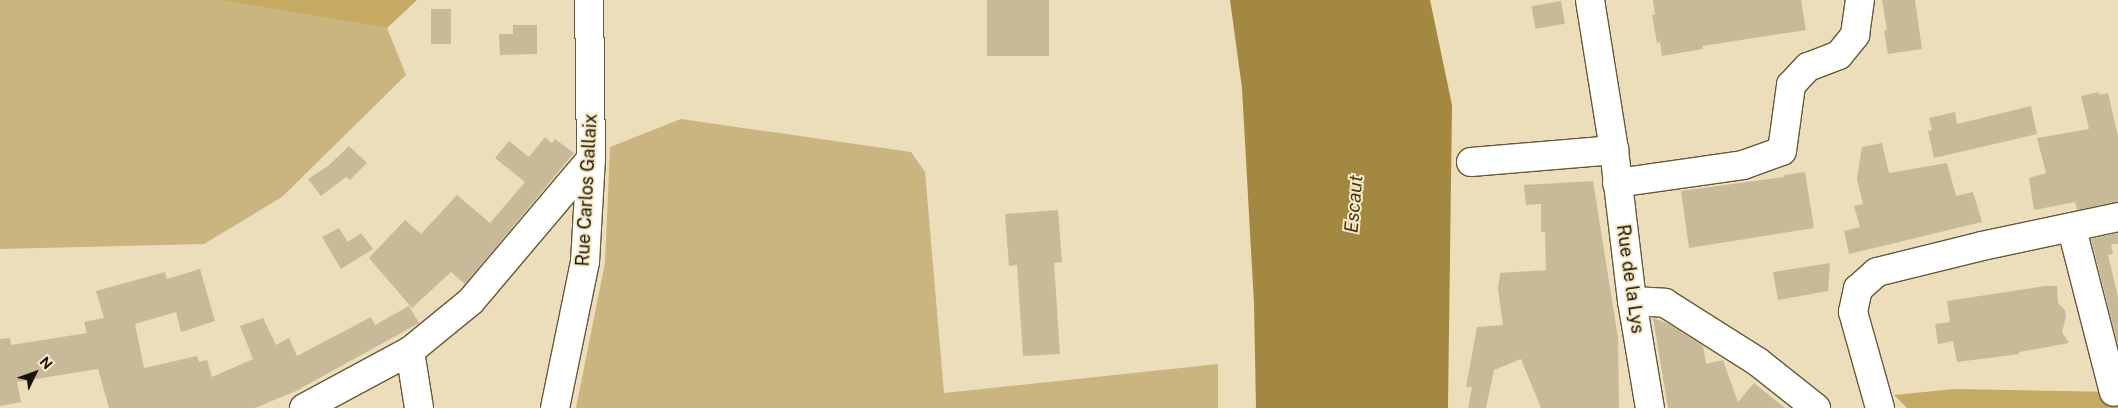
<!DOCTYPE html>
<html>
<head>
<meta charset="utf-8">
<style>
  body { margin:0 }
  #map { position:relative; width:2118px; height:408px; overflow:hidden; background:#ecdeba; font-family:"Public Sans",sans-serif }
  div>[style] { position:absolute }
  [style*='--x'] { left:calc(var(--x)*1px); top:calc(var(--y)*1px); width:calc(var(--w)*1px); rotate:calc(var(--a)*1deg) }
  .green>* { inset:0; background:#cab581 }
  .forest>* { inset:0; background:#c5aa63 }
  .water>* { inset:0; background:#a38841 }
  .building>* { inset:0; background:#c8ba98; transform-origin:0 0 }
  .roads { filter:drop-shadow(1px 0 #66593a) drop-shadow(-1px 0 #66593a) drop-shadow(0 1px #66593a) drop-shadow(0 -1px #66593a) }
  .minor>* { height:28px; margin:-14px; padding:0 14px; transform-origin:14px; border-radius:14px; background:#fff }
  .major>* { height:28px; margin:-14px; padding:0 14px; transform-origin:14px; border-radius:14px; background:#fff }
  span { translate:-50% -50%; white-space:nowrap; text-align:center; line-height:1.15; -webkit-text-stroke:4px #f9ebc7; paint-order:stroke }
  .street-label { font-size:18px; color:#191407 }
  .water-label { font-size:19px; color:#433718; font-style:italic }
  .north { position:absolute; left:10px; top:348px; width:50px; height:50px; -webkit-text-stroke:4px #f9ebc7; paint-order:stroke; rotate:48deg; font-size:14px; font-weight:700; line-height:20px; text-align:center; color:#191407 }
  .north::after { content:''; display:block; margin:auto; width:18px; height:22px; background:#191407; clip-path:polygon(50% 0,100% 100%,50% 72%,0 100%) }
</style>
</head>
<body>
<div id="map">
  <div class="green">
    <i style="clip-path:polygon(0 0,219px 0,387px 28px,406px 75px,282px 197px,204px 244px,0 249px)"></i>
    <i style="clip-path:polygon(681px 119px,911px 152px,925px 172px,944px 393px,1218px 364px,1218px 408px,576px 408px,605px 263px,610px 147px)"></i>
  </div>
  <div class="forest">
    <i style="clip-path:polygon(219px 0,417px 0,387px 28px)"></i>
    <i style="clip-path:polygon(1955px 389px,2118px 392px,2118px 408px,1907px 408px,1894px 395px)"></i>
  </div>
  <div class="water">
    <i style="clip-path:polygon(1230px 0,1430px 0,1452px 105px,1448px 408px,1256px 408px,1254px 304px,1242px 88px)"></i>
  </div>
  <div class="building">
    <i style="left:987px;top:0;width:62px;height:56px"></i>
    <i style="clip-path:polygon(1653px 0,1801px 0,1806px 30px,1702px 46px,1703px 49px,1662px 56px,1660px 42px,1657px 43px,1652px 15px,1655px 15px)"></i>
    <i style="clip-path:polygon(1882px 0,1915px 0,1922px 49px,1888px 54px,1884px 31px,1887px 30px)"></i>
    <i style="left:1561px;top:1px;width:23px;height:30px;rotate:80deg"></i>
    <i style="left:431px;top:9px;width:20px;height:35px"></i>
    <i style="clip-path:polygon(513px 25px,537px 25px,537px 54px,500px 55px,499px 34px,513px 34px)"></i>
    <i style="clip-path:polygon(2099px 92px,2099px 95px,2108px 93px,2118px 136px,2118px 202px,2077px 210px,2075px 202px,2034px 210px,2029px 178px,2046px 173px,2037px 138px,2089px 129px,2081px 96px)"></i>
    <i style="clip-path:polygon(2031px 106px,2037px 134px,1934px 158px,1928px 131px,1932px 130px,1929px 118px,1955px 112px,1957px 124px)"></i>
    <i style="clip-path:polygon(545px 137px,552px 143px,555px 139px,574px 153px,465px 284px,451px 272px,412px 308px,369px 258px,405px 220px,421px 234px,457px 195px,490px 223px,525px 182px,495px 158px,509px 141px,529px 157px)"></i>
    <i style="clip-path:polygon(1882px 143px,1889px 173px,1947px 163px,1956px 196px,1973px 192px,1982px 222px,1849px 254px,1844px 231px,1860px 227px,1854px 206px,1863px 204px,1857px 179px,1862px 147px)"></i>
    <i style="clip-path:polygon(349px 146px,367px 163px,350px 180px,346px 177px,321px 196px,308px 179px,328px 166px)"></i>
    <i style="clip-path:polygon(1805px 172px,1814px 228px,1689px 248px,1681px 191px,1784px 177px,1784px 175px)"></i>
    <i style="clip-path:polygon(1593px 181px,1618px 338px,1619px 408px,1541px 408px,1521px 359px,1494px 370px,1486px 408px,1468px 408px,1472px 387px,1466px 387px,1477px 327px,1503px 325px,1498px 289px,1500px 273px,1546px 270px,1545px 232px,1541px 232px,1541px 204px,1526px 205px,1524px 185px)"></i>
    <i style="clip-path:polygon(1058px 210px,1062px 262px,1054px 263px,1060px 354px,1023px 356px,1017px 265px,1009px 266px,1005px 214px)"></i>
    <i style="clip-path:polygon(339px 228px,348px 242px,361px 233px,373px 249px,341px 269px,322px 237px)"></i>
    <i style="clip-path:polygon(2118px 233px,2118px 244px,2111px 244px,2113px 254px,2108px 255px,2118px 297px,2118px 345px,2091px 239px)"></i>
    <i style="clip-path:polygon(1830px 263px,1828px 291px,1778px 300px,1773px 272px)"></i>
    <i style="clip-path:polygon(200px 269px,215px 321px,181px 332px,176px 312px,135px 324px,144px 368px,197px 356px,199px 362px,207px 360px,212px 377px,253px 359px,240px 326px,263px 318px,276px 345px,289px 338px,297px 356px,371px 317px,375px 325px,409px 306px,419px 323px,296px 391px,255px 408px,109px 408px,98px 369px,17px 382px,21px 402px,0 406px,0 339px,10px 338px,11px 345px,87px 333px,84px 322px,104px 318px,96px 291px,165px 272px,167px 279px)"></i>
    <i style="clip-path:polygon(2045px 286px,2057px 286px,2058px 303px,2065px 310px,2066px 317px,2062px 332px,2069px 343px,2019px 352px,2019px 354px,1957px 362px,1953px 341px,1938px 344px,1935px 324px,1950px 322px,1947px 301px)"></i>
    <i style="clip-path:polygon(1653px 318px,1669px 324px,1703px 346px,1706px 364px,1723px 360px,1738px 402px,1754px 383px,1785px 408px,1668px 408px)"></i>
  </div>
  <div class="roads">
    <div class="minor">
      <i style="--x:1471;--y:162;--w:144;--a:-4.8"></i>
      <i style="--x:1617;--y:183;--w:127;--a:-8.1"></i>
      <i style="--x:1743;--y:165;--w:41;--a:-19.7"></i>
      <i style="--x:1782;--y:151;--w:67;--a:-82.2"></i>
      <i style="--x:1791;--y:85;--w:25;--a:-47"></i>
      <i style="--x:1808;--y:67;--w:33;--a:-21"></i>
      <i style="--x:1839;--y:55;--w:26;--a:-51"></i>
      <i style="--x:1855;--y:35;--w:35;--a:-82"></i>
      <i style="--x:2072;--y:229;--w:168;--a:75.6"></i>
      <i style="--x:1632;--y:301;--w:33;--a:3"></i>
      <i style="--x:1665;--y:303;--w:110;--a:32.4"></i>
      <i style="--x:1758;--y:362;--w:74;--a:38.4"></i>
      <i style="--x:410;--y:351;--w:58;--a:81"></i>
      <i style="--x:304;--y:408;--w:120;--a:-28.3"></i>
      <i style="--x:410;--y:351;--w:79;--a:-39.3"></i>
      <i style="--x:471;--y:301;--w:186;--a:-49.8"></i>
      <i style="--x:1880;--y:408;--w:100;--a:-105.7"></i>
      <i style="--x:1853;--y:312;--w:24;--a:-78"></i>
      <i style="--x:1858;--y:289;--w:25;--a:-42"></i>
      <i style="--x:1877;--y:272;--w:108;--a:-13.9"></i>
      <i style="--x:1982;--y:246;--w:139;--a:-12"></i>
    </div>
    <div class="major">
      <i style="--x:1590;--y:0;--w:152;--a:80.9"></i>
      <i style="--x:1614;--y:150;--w:152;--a:83.2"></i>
      <i style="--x:1632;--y:301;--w:109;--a:80.5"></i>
      <i style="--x:555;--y:408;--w:149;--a:-78.4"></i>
      <i style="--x:585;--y:262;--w:103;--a:-86.7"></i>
      <i style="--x:591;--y:159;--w:159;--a:-90.7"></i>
    </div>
  </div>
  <div class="street-label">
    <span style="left:587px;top:190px;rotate:-87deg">Rue Carlos Gallaix</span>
    <span style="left:1630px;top:279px;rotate:82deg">Rue de la Lys</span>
  </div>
  <div class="water-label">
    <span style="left:1354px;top:204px;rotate:-85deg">Escaut</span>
  </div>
  <div class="north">N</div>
</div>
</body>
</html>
